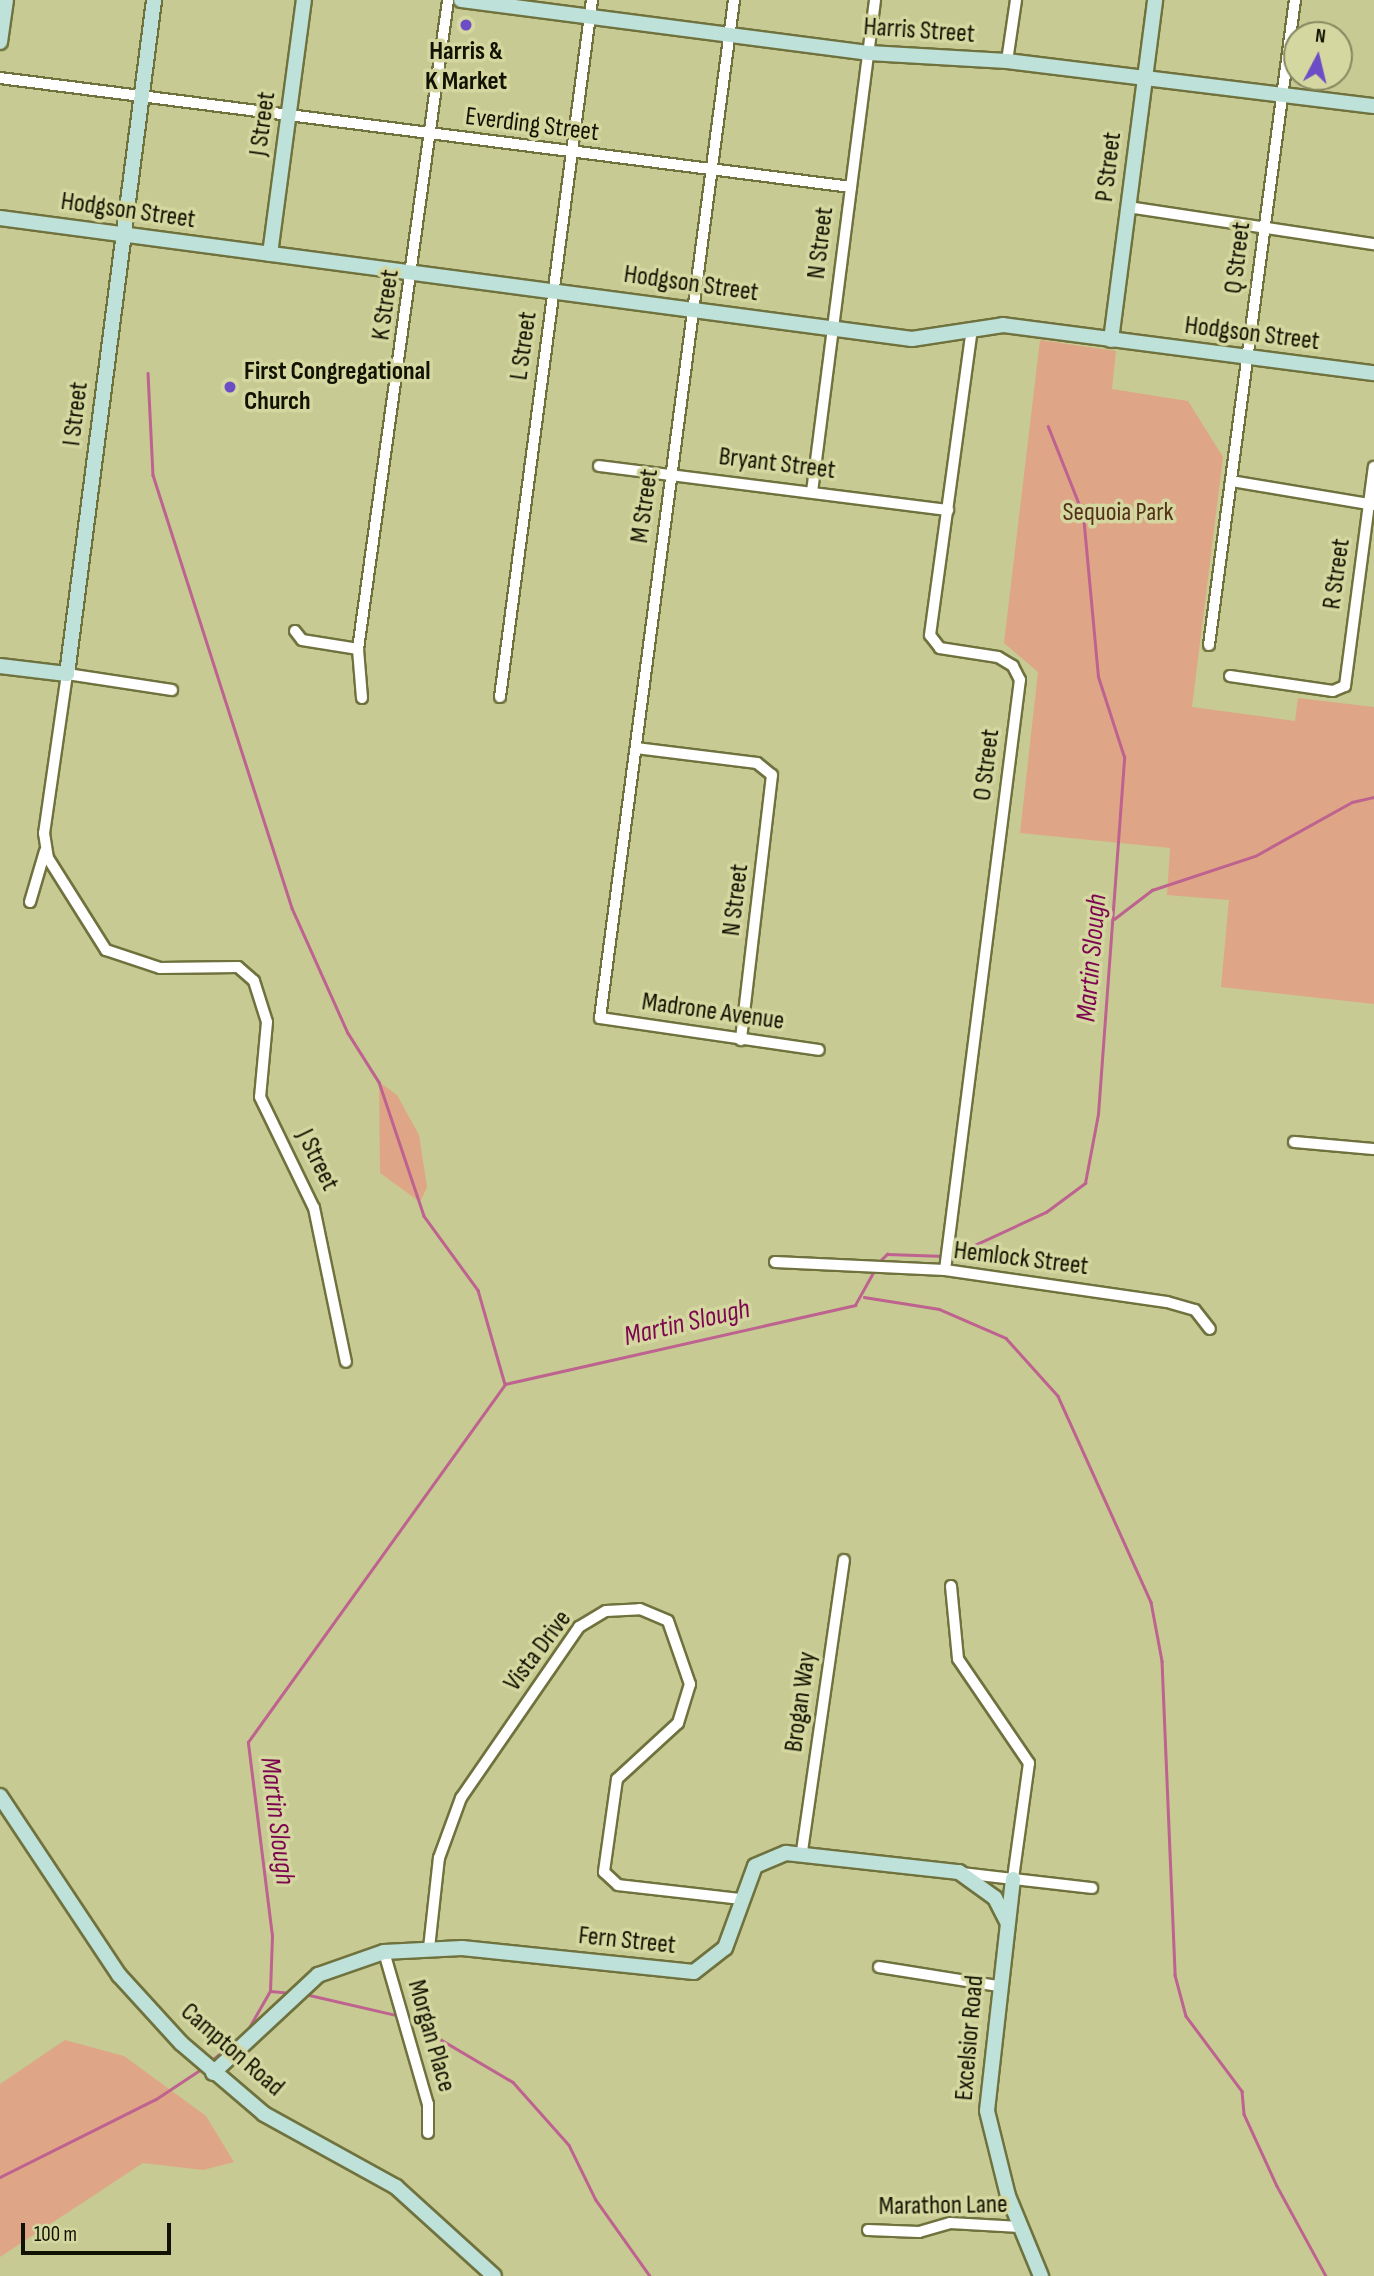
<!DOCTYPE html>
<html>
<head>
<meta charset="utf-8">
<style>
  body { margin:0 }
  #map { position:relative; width:1374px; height:2276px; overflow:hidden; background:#c7ca93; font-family:"Sofia Sans Condensed",sans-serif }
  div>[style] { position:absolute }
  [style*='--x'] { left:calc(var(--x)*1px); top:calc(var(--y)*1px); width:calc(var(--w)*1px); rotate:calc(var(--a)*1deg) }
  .green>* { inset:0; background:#dea686 }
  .stream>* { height:2.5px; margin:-1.25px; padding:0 1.25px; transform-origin:1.25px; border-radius:1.25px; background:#be628f }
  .roads { filter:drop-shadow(2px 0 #70723e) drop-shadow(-2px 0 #70723e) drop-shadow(0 2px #70723e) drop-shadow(0 -2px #70723e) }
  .street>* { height:10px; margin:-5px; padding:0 5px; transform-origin:5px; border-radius:5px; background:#fff }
  .secondary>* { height:14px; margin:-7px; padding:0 7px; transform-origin:7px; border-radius:7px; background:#bee2d9 }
  .dots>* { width:19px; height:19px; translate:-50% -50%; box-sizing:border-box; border:4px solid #d4d79f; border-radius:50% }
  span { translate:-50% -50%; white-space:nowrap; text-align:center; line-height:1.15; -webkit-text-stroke:7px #d4d79f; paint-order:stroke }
  .street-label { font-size:26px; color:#111201 }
  .poi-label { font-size:26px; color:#111201; font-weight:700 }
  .left { translate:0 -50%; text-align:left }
  .park-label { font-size:26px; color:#55301a }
  .water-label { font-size:28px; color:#7d0550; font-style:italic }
  .north { position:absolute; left:1283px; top:21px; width:70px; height:70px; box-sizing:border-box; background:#d4d79f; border:2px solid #868860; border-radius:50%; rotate:7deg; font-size:19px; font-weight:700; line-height:28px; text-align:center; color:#111201 }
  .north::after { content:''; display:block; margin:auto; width:24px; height:32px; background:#6c4dc6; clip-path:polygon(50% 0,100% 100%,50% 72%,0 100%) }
  .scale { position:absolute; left:21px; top:2223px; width:150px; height:32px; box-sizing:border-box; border:4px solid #111201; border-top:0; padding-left:9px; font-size:21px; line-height:24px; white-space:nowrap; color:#111201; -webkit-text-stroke:5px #d4d79f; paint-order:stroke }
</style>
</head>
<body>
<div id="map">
  <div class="green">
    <i style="clip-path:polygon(1040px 340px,1116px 351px,1112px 389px,1188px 401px,1223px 457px,1192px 707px,1295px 721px,1298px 698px,1374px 707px,1374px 1004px,1221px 987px,1229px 900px,1167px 895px,1170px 848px,1020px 833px,1038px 672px,1004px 643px)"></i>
    <i style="clip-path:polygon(379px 1082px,397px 1095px,419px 1135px,427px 1187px,420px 1202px,380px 1173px)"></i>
    <i style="clip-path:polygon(65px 2040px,124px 2056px,206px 2116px,234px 2162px,203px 2170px,143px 2163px,0 2257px,0 2084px)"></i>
  </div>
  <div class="stream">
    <i style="--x:148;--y:373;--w:102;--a:87.2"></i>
    <i style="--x:153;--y:475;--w:455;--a:72.2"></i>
    <i style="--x:292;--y:908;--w:137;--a:65.9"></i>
    <i style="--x:348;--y:1033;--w:58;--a:57.7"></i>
    <i style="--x:379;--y:1082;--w:141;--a:71.4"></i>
    <i style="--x:424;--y:1216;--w:92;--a:53.9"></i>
    <i style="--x:478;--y:1290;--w:98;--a:74"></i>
    <i style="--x:1114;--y:919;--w:48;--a:-37.3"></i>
    <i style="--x:1152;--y:890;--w:108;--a:-18.3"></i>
    <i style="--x:1255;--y:856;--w:111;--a:-29.1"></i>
    <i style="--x:1352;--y:802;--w:23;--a:-13"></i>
    <i style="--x:951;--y:1256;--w:105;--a:-24.9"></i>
    <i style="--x:1046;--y:1212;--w:49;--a:-36.6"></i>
    <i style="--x:1085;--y:1183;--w:70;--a:-79.3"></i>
    <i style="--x:1098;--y:1114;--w:358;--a:-85.8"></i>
    <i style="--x:1124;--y:757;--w:84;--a:-108"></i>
    <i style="--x:1098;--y:677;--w:163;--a:-95.3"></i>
    <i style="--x:1083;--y:515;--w:95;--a:-111.7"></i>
    <i style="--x:878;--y:1263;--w:13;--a:-45"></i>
    <i style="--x:887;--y:1254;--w:58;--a:2"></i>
    <i style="--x:864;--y:1297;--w:76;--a:9.1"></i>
    <i style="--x:939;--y:1309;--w:73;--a:23.4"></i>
    <i style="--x:1006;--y:1338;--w:78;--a:48.1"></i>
    <i style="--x:1058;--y:1396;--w:226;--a:65.7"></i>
    <i style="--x:1151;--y:1602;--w:60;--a:79.4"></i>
    <i style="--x:1162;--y:1661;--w:314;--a:87.6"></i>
    <i style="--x:1175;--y:1975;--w:42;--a:75"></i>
    <i style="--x:1186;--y:2016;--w:94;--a:53.3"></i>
    <i style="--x:1242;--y:2091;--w:23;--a:85"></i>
    <i style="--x:1244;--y:2114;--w:79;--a:65.4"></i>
    <i style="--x:1277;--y:2186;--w:102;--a:61.4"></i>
    <i style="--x:270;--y:1991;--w:21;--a:5"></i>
    <i style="--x:305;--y:1994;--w:98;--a:13"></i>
    <i style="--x:406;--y:2019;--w:124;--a:30.5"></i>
    <i style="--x:513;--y:2082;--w:84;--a:48.4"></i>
    <i style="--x:569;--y:2145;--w:61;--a:63.9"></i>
    <i style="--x:596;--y:2200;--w:93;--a:54.6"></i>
    <i style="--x:211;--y:2061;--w:47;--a:-39.8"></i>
    <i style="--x:247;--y:2031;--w:46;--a:-60.1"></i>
    <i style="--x:270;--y:1991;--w:55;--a:-87.9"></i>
    <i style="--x:272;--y:1936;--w:195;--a:-97.1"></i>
    <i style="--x:248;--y:1742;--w:441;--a:-54.3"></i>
    <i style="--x:505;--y:1384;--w:359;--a:-12.7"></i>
    <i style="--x:855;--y:1305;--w:41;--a:-60.9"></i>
    <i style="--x:0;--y:2177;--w:174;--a:-26.6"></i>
    <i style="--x:156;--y:2099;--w:56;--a:-33.4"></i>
  </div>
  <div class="roads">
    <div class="street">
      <i style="--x:734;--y:0;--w:1027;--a:97.5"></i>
      <i style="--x:600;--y:1018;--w:221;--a:8.3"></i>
      <i style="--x:1007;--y:61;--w:62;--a:-81.6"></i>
      <i style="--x:0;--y:78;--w:858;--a:7.3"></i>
      <i style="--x:1128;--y:207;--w:249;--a:8.6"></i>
      <i style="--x:599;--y:466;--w:352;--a:7.2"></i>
      <i style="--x:1231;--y:481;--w:145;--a:9.5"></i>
      <i style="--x:812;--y:492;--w:496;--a:-82.7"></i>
      <i style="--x:295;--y:631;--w:11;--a:52"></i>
      <i style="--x:302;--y:640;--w:57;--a:9.1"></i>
      <i style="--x:1209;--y:645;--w:651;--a:-82.41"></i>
      <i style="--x:1230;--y:676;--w:104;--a:8.3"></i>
      <i style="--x:1333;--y:691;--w:13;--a:-23"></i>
      <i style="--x:1345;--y:686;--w:221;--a:-82.5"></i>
      <i style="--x:172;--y:690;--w:106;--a:-171.3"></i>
      <i style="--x:67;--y:674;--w:161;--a:98.2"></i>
      <i style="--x:44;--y:833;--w:25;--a:81"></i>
      <i style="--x:48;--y:858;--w:109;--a:57.8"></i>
      <i style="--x:106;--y:950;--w:57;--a:18.4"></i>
      <i style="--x:160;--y:968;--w:78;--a:-0.7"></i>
      <i style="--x:238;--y:967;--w:21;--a:41"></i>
      <i style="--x:254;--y:981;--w:43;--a:72.4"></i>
      <i style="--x:267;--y:1022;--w:75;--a:95.3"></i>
      <i style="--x:260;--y:1097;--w:123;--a:64.1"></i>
      <i style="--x:314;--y:1208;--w:157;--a:78.3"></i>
      <i style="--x:500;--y:697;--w:703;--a:-82.48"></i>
      <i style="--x:362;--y:698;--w:49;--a:-94.7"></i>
      <i style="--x:358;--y:649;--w:655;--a:-82.1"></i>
      <i style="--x:636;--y:748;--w:122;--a:7.1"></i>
      <i style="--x:757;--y:763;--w:19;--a:39"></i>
      <i style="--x:772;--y:775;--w:267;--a:96.7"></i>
      <i style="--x:30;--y:902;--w:53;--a:-73.6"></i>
      <i style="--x:1294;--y:1142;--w:80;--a:5"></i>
      <i style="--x:775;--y:1262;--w:170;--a:2.7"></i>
      <i style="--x:945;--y:1270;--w:224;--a:8.2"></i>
      <i style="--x:1167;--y:1302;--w:29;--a:16"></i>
      <i style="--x:1195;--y:1310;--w:24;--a:52"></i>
      <i style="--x:945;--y:1270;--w:595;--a:-82.76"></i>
      <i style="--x:1020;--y:680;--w:16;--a:-117"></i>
      <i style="--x:1013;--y:666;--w:17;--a:-149"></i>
      <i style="--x:998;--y:657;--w:59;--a:-171.2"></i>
      <i style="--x:940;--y:648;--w:16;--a:-128"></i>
      <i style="--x:930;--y:635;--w:308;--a:-82.2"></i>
      <i style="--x:951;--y:1586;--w:73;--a:84.5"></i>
      <i style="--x:958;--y:1659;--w:126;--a:55.7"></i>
      <i style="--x:1029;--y:1763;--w:117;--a:97.9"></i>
      <i style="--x:802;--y:1851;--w:294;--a:-81.8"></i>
      <i style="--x:962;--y:1873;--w:131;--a:6.6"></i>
      <i style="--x:429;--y:1948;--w:91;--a:-83.7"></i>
      <i style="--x:439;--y:1858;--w:64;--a:-69.9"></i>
      <i style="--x:461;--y:1798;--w:208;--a:-55.4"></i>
      <i style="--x:579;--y:1627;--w:31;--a:-31"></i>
      <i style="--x:606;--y:1611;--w:34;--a:-3"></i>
      <i style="--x:640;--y:1609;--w:30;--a:23"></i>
      <i style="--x:668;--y:1621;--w:67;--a:70.8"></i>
      <i style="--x:690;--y:1684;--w:41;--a:107.1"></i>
      <i style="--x:678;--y:1723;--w:83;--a:137.4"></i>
      <i style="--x:617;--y:1779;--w:94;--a:98"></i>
      <i style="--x:604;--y:1872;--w:19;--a:43"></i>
      <i style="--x:618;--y:1885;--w:124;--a:6.5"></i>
      <i style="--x:384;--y:1952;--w:158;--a:73.9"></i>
      <i style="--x:428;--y:2104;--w:29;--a:90"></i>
      <i style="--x:879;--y:1967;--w:121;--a:9.1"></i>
      <i style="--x:868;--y:2230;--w:51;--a:2.2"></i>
      <i style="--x:919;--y:2232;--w:32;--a:-16"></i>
      <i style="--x:950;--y:2223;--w:70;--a:3.3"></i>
    </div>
    <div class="secondary">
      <i style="--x:461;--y:0;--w:411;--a:7.4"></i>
      <i style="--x:869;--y:53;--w:138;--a:3.3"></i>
      <i style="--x:1007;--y:61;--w:370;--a:7"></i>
      <i style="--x:0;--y:42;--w:42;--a:-81.9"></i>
      <i style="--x:0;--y:218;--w:920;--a:7.56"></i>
      <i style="--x:912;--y:339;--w:92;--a:-8.7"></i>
      <i style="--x:1003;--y:325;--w:374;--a:7.4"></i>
      <i style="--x:270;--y:254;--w:256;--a:-82.4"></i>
      <i style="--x:1111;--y:340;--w:343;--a:-82.6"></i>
      <i style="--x:0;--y:666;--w:67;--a:6.8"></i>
      <i style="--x:67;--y:674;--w:680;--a:-82.64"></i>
      <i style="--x:0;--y:1796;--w:215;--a:56.4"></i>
      <i style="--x:119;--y:1975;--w:92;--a:47.6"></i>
      <i style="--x:181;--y:2043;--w:109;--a:40.5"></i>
      <i style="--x:264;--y:2114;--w:151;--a:28.9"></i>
      <i style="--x:396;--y:2187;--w:132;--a:42.2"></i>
      <i style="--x:1013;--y:1879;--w:233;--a:96.4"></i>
      <i style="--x:987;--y:2111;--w:88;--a:76.1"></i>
      <i style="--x:1008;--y:2196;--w:87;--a:67.6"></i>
      <i style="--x:213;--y:2073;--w:144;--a:-43"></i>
      <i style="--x:318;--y:1975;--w:70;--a:-19.2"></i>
      <i style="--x:384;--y:1952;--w:78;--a:-2.9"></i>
      <i style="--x:462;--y:1948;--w:233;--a:5.9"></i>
      <i style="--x:694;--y:1972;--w:39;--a:-38"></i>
      <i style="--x:725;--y:1948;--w:87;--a:-69.9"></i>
      <i style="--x:755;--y:1866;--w:34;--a:-23"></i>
      <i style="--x:786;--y:1853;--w:174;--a:6.3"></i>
      <i style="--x:959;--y:1872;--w:44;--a:35.8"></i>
      <i style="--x:995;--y:1898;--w:27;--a:63"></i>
    </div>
  </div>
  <div class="dots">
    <i style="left:466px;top:25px;background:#6c4dc6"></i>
    <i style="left:230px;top:387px;background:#6c4dc6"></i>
  </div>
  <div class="street-label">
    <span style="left:919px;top:31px;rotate:4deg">Harris Street</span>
    <span style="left:263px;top:124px;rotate:-82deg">J Street</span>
    <span style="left:532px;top:125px;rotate:7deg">Everding Street</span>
    <span style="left:1109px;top:167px;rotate:-83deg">P Street</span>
    <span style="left:128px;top:211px;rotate:8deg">Hodgson Street</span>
    <span style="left:821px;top:243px;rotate:-83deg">N Street</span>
    <span style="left:1238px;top:258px;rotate:-83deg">Q Street</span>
    <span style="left:691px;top:284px;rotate:8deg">Hodgson Street</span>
    <span style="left:386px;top:305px;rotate:-82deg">K Street</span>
    <span style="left:1252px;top:334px;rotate:7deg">Hodgson Street</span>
    <span style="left:524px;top:346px;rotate:-82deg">L Street</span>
    <span style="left:76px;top:414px;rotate:-83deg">I Street</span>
    <span style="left:777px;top:464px;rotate:7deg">Bryant Street</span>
    <span style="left:645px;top:506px;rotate:-82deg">M Street</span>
    <span style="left:1337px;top:574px;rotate:-82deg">R Street</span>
    <span style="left:987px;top:765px;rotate:-83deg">O Street</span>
    <span style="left:736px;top:900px;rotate:-83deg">N Street</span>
    <span style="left:713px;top:1012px;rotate:8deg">Madrone Avenue</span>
    <span style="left:317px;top:1160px;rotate:64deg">J Street</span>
    <span style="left:1021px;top:1259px;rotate:7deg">Hemlock Street</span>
    <span style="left:538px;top:1651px;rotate:-53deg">Vista Drive</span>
    <span style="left:801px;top:1702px;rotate:-82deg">Brogan Way</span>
    <span style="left:627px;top:1941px;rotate:6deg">Fern Street</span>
    <span style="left:431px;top:2036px;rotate:74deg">Morgan Place</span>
    <span style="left:970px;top:2038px;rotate:-85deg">Excelsior Road</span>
    <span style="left:232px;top:2050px;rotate:41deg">Campton Road</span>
    <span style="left:943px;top:2206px;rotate:-1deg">Marathon Lane</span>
  </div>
  <div class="poi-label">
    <span style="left:466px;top:67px">Harris &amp;<br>K Market</span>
    <span class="left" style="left:244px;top:387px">First Congregational<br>Church</span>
  </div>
  <div class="park-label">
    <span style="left:1118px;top:513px">Sequoia Park</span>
  </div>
  <div class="water-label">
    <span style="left:1092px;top:958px;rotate:-85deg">Martin Slough</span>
    <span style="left:687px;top:1323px;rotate:-13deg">Martin Slough</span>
    <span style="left:277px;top:1821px;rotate:83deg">Martin Slough</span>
  </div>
  <div class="north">N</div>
  <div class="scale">100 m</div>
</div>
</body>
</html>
